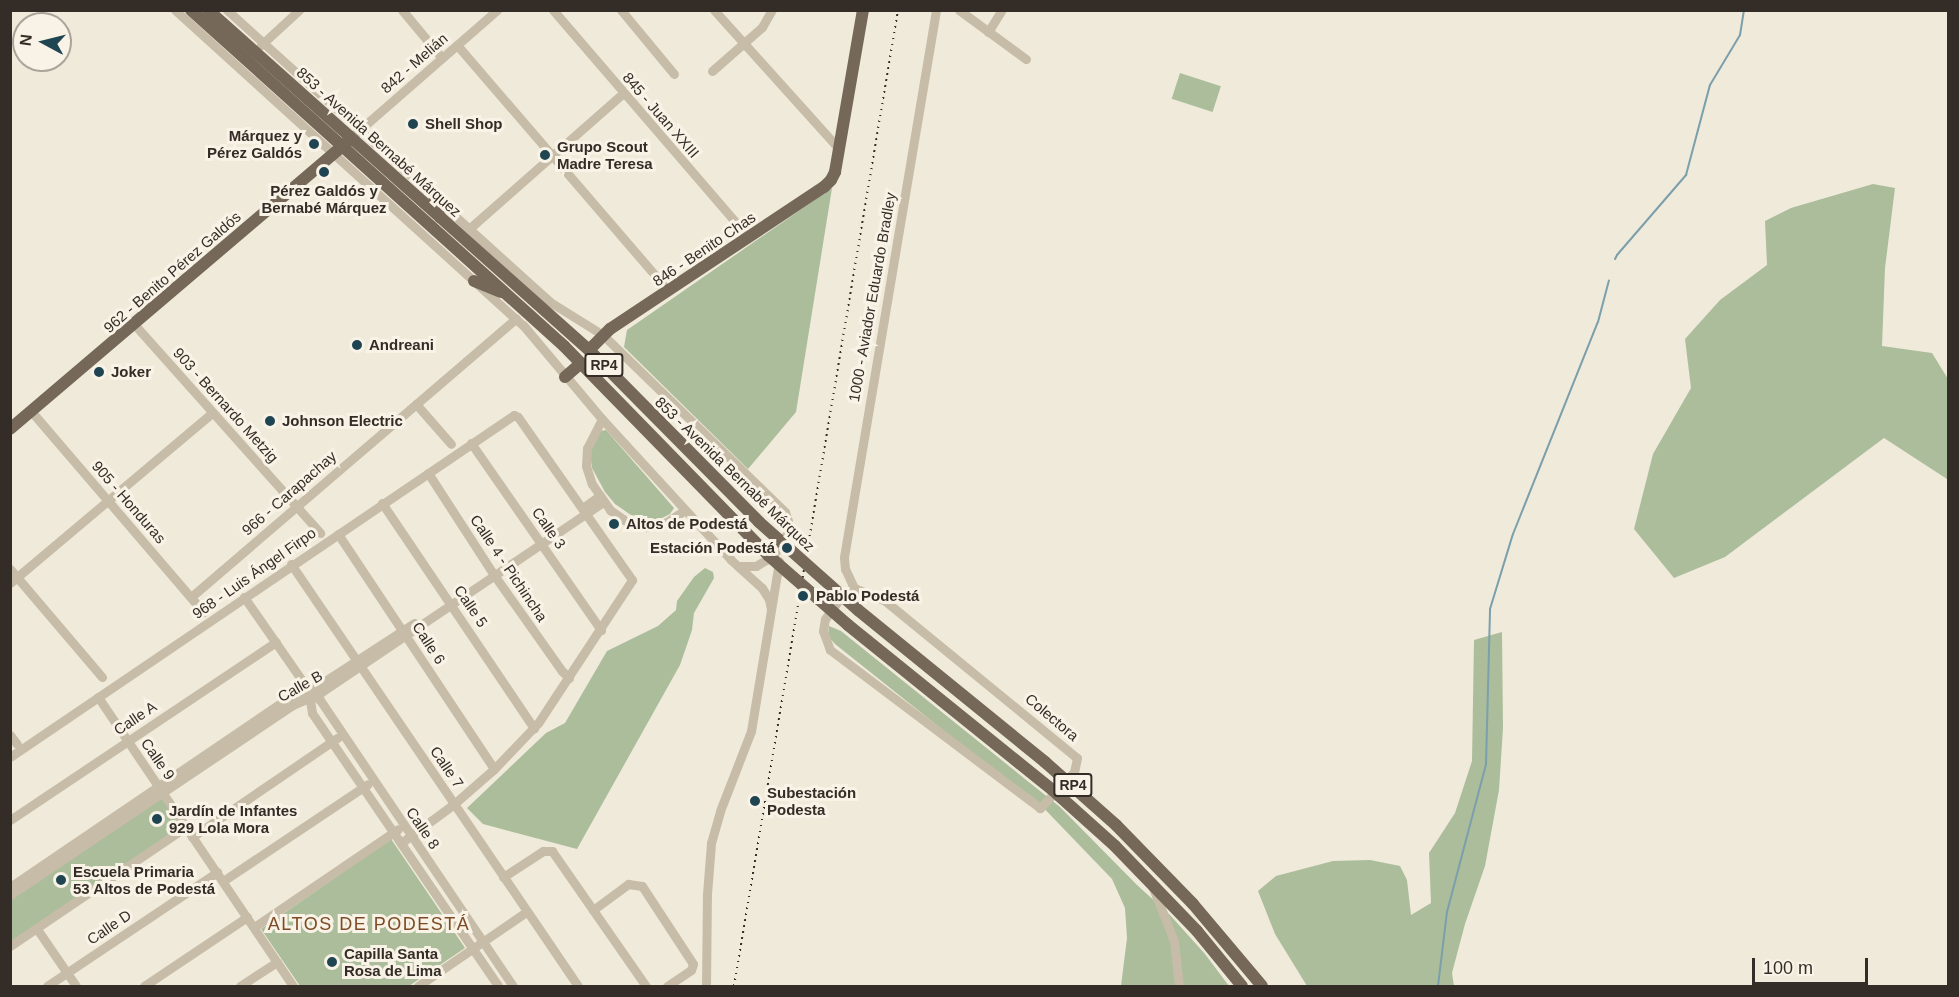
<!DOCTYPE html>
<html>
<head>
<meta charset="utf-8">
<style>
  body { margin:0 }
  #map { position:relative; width:1959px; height:997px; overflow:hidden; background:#f0eada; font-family:Arial,sans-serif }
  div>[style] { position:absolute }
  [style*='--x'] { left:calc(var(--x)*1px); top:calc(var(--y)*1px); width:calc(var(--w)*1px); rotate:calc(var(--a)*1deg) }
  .green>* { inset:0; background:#abbd9b; transform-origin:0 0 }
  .stream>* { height:2px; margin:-1px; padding:0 1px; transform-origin:1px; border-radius:1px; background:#7b9fab }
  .minor>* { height:9px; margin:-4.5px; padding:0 4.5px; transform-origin:4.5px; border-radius:4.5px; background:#c7bca7 }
  .major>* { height:12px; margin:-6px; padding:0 6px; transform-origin:6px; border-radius:6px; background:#756859 }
  .rail>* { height:2px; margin-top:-1px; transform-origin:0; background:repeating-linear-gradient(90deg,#342d27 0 1.5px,transparent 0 6px) }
  .major-bridge>* { height:12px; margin:-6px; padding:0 6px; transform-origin:6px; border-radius:6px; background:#756859 }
  .dots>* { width:16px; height:16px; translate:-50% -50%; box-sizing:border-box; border:3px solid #f8f3e6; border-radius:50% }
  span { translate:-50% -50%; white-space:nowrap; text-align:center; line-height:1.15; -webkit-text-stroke:6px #f8f3e6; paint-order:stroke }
  .shield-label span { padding:2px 4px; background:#f8f3e6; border:2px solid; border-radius:4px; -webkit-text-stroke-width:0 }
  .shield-label { font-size:14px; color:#342d27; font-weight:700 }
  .street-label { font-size:15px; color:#342d27 }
  .poi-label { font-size:15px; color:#342d27; font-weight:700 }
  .left { translate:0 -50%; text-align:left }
  .right { translate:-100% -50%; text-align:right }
  .quarter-label { font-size:18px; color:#7d4b25; letter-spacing:1.5px }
  .frame { position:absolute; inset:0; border:12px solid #342d27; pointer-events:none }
  .north { position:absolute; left:12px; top:12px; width:60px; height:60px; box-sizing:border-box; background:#f8f3e6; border:2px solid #aaa49a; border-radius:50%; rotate:277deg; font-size:16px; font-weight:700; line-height:24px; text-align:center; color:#342d27 }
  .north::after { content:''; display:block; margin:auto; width:21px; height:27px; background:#1f4552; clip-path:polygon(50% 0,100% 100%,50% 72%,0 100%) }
  .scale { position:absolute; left:1752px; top:958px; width:116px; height:27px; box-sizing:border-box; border:3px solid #342d27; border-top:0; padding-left:8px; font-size:18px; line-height:21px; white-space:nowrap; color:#342d27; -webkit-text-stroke:4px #f8f3e6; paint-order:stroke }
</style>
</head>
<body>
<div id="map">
  <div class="green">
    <i style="left:1180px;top:73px;width:43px;height:27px;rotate:18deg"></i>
    <i style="clip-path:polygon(1873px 184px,1895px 188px,1885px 268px,1882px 346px,1932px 353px,1948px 379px,1947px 479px,1884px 438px,1725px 557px,1674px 578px,1634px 529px,1653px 454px,1691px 388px,1685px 339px,1720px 300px,1767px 265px,1765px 221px,1791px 208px)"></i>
    <i style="clip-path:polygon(832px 188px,796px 412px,748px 469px,624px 347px,627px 330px)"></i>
    <i style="clip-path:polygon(606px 430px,674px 508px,670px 514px,658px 520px,631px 515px,615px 504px,605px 492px,592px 468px,590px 453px,601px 431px)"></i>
    <i style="clip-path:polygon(705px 568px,713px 572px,714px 578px,694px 613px,692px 630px,680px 665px,577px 849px,483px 824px,467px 808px,546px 733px,565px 723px,607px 651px,658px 626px,676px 610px,677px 601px,694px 577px)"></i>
    <i style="clip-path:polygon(829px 626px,841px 631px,1060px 807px,1137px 885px,1170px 915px,1205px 954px,1229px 986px,1121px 986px,1127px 938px,1125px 908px,1112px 879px,1035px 799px,963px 746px,835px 644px,828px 636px)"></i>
    <i style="clip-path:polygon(1502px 632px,1503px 728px,1499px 790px,1485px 866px,1465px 924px,1452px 973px,1454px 986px,1307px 986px,1275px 934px,1258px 891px,1276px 876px,1333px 861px,1370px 860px,1400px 866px,1407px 880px,1411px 915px,1431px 903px,1429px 853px,1455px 813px,1472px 761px,1474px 640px)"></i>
    <i style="clip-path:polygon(162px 791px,186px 827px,11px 946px,11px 895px)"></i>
    <i style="clip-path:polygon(391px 839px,465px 948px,409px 986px,300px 986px,261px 929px)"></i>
  </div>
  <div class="stream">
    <i style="--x:1615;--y:259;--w:4;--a:-63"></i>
    <i style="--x:1617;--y:255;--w:106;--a:-49.2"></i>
    <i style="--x:1686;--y:175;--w:93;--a:-75.1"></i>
    <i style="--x:1710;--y:85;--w:58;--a:-59"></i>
    <i style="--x:1740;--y:35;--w:25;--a:-81"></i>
    <i style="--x:1438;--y:986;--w:75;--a:-83.1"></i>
    <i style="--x:1447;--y:912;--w:153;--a:-75.2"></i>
    <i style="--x:1486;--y:764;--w:155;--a:-88.5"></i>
    <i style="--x:1490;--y:609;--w:78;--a:-73"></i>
    <i style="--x:1513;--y:534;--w:228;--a:-68.2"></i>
    <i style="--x:1598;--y:322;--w:43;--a:-75.3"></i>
  </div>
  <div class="minor">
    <i style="--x:175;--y:10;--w:469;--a:42.2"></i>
    <i style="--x:523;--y:325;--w:123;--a:50"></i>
    <i style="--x:602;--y:419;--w:191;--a:47.5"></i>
    <i style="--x:731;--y:560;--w:42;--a:42.1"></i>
    <i style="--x:762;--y:588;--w:13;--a:58"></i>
    <i style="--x:769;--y:599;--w:10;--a:79"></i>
    <i style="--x:227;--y:10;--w:435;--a:42.1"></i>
    <i style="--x:550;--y:302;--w:62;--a:31.9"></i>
    <i style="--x:603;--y:335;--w:254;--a:44.2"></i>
    <i style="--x:785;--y:512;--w:9;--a:72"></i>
    <i style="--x:788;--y:521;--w:11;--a:90"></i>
    <i style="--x:788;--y:532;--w:28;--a:122"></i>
    <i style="--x:773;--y:556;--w:20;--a:150"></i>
    <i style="--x:756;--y:566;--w:17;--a:180"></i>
    <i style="--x:402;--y:10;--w:62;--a:50.2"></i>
    <i style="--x:553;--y:10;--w:299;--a:49.3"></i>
    <i style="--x:621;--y:10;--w:83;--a:50.4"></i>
    <i style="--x:714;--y:10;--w:187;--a:48"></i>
    <i style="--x:959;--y:10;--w:83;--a:36.2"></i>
    <i style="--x:988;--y:32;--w:26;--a:-58"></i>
    <i style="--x:261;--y:45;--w:52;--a:-42.6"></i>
    <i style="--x:457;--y:45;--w:323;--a:49.3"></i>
    <i style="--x:712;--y:71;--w:67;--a:-41.3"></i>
    <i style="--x:762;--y:27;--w:20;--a:-60"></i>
    <i style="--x:356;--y:133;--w:187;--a:-41.1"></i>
    <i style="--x:470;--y:228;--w:203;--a:-41.4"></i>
    <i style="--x:134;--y:324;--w:280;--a:48.3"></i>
    <i style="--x:416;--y:404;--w:53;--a:48.8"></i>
    <i style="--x:31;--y:411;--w:265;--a:49.4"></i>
    <i style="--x:602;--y:419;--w:33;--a:117"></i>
    <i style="--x:587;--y:448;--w:18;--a:93"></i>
    <i style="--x:586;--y:466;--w:19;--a:72"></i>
    <i style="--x:592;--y:484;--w:32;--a:55"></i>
    <i style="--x:610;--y:510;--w:21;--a:35"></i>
    <i style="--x:627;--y:522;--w:20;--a:15"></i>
    <i style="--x:646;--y:527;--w:19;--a:-12"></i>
    <i style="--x:665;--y:523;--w:24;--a:-33"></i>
    <i style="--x:471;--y:443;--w:228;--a:55.2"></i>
    <i style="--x:428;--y:473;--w:121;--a:57.1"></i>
    <i style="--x:494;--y:575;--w:118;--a:54.7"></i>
    <i style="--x:562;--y:671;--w:10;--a:45"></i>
    <i style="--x:382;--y:503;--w:272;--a:56"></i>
    <i style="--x:584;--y:507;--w:19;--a:-36"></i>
    <i style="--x:338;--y:534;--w:282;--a:56.4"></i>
    <i style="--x:291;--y:564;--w:510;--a:55.78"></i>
    <i style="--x:10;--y:569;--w:142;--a:49.6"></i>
    <i style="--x:10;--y:583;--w:264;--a:-40.1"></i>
    <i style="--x:854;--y:588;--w:32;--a:22"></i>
    <i style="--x:884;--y:600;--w:249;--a:39.3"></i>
    <i style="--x:1077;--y:758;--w:14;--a:102"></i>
    <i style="--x:1074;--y:772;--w:50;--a:133.4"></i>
    <i style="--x:1040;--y:808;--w:263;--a:-143"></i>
    <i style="--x:830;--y:650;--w:20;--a:-110"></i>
    <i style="--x:823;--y:631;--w:12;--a:-81"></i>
    <i style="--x:825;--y:619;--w:32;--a:-54"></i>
    <i style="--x:844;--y:593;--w:11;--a:-27"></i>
    <i style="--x:854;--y:588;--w:21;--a:-115"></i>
    <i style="--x:845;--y:569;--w:12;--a:-95"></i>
    <i style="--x:844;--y:557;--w:555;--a:-80.45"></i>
    <i style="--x:191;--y:597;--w:428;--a:-40.6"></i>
    <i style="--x:244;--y:597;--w:112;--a:55.2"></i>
    <i style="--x:308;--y:689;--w:16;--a:43"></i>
    <i style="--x:320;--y:700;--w:345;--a:56"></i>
    <i style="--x:309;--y:694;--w:19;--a:81"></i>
    <i style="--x:312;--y:713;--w:330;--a:55.7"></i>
    <i style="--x:98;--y:697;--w:349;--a:56"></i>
    <i style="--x:10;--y:735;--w:11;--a:52"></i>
    <i style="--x:10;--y:757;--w:609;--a:-34.16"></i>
    <i style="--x:514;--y:415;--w:4;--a:27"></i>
    <i style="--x:518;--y:417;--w:199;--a:55"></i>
    <i style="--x:632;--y:580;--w:171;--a:123.3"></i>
    <i style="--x:538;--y:723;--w:64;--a:133.7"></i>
    <i style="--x:494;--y:769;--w:53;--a:138.8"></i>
    <i style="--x:454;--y:804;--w:66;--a:143.7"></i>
    <i style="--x:10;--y:820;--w:320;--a:-33.8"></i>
    <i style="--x:192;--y:837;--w:176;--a:-34.3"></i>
    <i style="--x:503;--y:877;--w:48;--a:-33"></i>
    <i style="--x:543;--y:851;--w:9;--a:0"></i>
    <i style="--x:552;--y:851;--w:165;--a:55.2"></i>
    <i style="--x:223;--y:881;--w:174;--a:-33.8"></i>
    <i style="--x:10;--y:887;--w:336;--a:-34.2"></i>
    <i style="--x:288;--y:698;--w:37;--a:-24"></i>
    <i style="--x:322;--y:683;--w:110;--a:-33.1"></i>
    <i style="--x:1153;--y:888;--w:57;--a:68.4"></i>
    <i style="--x:1174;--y:941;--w:45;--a:83.7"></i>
    <i style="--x:10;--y:895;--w:341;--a:-33.9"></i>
    <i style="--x:293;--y:705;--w:30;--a:-24"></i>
    <i style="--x:320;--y:693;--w:341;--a:-34"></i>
    <i style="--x:593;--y:910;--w:44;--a:-36.6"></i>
    <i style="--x:628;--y:884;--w:14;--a:8"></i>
    <i style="--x:642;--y:886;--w:93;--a:56.8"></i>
    <i style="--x:693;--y:964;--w:6;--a:108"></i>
    <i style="--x:691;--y:970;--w:29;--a:146"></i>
    <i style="--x:254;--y:927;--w:174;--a:-34.2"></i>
    <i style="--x:37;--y:929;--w:69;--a:55.6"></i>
    <i style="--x:10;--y:946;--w:212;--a:-34.1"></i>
    <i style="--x:47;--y:986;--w:205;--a:-33.8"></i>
    <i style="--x:144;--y:986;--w:124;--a:-33.8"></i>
    <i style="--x:240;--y:986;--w:44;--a:-33"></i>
    <i style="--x:418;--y:986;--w:131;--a:-34.4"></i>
    <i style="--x:706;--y:986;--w:92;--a:-89.4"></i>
    <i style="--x:707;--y:894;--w:51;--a:-85.5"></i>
    <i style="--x:711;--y:843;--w:33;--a:-74"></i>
    <i style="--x:720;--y:811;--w:86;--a:-68.8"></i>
    <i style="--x:751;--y:731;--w:172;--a:-80.6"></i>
  </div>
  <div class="major">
    <i style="--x:191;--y:10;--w:502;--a:42.01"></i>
    <i style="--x:564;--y:346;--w:293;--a:45.7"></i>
    <i style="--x:208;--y:10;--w:511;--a:41.75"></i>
    <i style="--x:589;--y:350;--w:242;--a:45.3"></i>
    <i style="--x:434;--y:195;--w:23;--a:75"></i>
    <i style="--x:474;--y:281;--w:29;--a:22"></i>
    <i style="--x:589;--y:350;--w:30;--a:-45"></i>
    <i style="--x:610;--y:329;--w:257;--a:-33.6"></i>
    <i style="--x:824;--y:187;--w:10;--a:-45"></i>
    <i style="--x:831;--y:180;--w:9;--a:-63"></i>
    <i style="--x:835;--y:172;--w:164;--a:-80.2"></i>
    <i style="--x:565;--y:377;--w:21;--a:-41"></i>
    <i style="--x:10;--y:429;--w:445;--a:-40.4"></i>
    <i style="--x:858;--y:610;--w:241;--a:39.1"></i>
    <i style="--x:1045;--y:762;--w:95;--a:41.6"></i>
    <i style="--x:1116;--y:825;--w:110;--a:45.7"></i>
    <i style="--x:1193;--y:904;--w:107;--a:49.9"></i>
    <i style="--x:848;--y:625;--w:267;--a:38.9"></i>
    <i style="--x:1056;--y:793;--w:79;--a:41.9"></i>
    <i style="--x:1115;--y:846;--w:118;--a:46"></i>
    <i style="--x:1197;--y:931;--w:71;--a:50.7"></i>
  </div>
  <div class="rail">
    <i style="--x:734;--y:986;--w:990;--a:-80.46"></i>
  </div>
  <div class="major-bridge">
    <i style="--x:759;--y:522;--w:132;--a:41.6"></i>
    <i style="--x:769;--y:556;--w:105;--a:41.1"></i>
  </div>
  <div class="dots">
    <i style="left:413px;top:124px;background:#1f4552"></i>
    <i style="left:314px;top:144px;background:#1f4552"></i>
    <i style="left:545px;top:155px;background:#1f4552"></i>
    <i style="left:324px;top:172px;background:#1f4552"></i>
    <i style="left:357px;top:345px;background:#1f4552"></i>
    <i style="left:99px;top:372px;background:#1f4552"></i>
    <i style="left:270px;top:421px;background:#1f4552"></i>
    <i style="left:614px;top:524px;background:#1f4552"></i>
    <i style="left:787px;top:548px;background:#1f4552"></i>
    <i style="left:803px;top:596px;background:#1f4552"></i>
    <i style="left:755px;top:801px;background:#1f4552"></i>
    <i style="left:157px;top:819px;background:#1f4552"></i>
    <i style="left:61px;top:880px;background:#1f4552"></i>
    <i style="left:332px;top:962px;background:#1f4552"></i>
  </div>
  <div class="shield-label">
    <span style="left:604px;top:365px">RP4</span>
    <span style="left:1073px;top:785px">RP4</span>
  </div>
  <div class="street-label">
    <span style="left:414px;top:63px;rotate:-41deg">842 - Melián</span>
    <span style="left:661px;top:115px;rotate:49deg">845 - Juan XXIII</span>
    <span style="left:379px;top:142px;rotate:42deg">853 - Avenida Bernabé Márquez</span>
    <span style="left:704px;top:249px;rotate:-34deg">846 - Benito Chas</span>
    <span style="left:172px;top:272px;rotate:-41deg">962 - Benito Pérez Galdós</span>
    <span style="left:872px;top:297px;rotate:-80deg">1000 - Aviador Eduardo Bradley</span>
    <span style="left:226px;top:405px;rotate:48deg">903 - Bernardo Metzig</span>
    <span style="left:735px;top:474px;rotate:44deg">853 - Avenida Bernabé Márquez</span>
    <span style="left:289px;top:493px;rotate:-41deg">966 - Carapachay</span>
    <span style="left:129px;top:502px;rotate:49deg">905 - Honduras</span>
    <span style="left:549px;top:528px;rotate:55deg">Calle 3</span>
    <span style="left:509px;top:568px;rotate:56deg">Calle 4 - Pichincha</span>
    <span style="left:254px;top:573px;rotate:-35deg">968 - Luis Ángel Firpo</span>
    <span style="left:471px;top:606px;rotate:56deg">Calle 5</span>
    <span style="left:429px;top:643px;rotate:57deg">Calle 6</span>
    <span style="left:300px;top:686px;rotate:-29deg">Calle B</span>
    <span style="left:1052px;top:717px;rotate:40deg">Colectora</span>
    <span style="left:135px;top:718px;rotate:-34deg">Calle A</span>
    <span style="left:158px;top:759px;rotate:55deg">Calle 9</span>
    <span style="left:447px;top:767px;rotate:56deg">Calle 7</span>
    <span style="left:423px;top:828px;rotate:56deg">Calle 8</span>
    <span style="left:109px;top:927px;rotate:-34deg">Calle D</span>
  </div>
  <div class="poi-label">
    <span class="left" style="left:425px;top:124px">Shell Shop</span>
    <span class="right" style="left:302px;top:144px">Márquez y<br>Pérez Galdós</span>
    <span class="left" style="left:557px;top:155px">Grupo Scout<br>Madre Teresa</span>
    <span style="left:324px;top:199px">Pérez Galdós y<br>Bernabé Márquez</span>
    <span class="left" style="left:369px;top:345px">Andreani</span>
    <span class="left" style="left:111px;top:372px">Joker</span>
    <span class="left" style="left:282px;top:421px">Johnson Electric</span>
    <span class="left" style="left:626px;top:524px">Altos de Podestá</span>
    <span class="right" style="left:775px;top:548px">Estación Podestá</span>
    <span class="left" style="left:816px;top:596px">Pablo Podestá</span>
    <span class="left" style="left:767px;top:801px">Subestación<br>Podesta</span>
    <span class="left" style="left:169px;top:819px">Jardín de Infantes<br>929 Lola Mora</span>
    <span class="left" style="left:73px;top:880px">Escuela Primaria<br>53 Altos de Podestá</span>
    <span class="left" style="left:344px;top:962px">Capilla Santa<br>Rosa de Lima</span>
  </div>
  <div class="quarter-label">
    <span style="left:369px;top:924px">ALTOS DE PODESTÁ</span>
  </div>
  <div class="frame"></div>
  <div class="north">N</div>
  <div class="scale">100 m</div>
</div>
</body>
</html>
